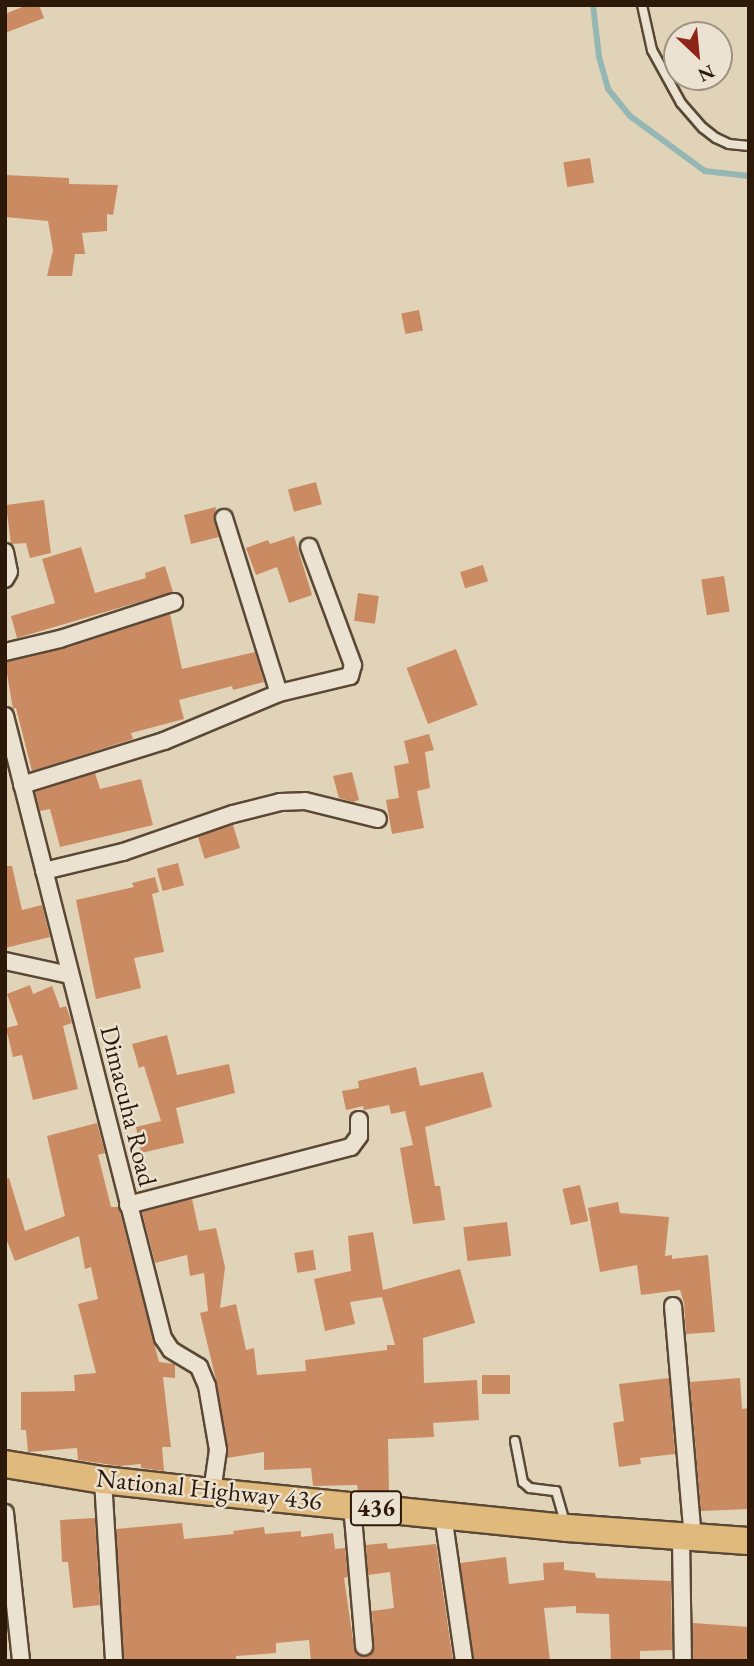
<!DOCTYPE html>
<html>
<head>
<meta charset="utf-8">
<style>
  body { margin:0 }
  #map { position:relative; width:754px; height:1666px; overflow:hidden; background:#e1d3b8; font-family:"EB Garamond",serif }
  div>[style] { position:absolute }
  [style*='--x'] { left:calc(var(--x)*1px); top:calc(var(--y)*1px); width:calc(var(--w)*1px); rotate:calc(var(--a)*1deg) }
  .stream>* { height:6px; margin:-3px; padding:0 3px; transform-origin:3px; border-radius:3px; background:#95b7b3 }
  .building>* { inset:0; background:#ca8a62; transform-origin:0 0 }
  .roads { filter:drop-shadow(2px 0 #5a4835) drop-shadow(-2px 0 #5a4835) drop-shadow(0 2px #5a4835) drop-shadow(0 -2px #5a4835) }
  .lane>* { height:8px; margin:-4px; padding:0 4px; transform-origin:4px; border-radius:4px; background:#ece2d1 }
  .street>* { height:16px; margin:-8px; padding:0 8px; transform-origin:8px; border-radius:8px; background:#ece2d1 }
  .primary>* { height:26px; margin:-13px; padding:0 13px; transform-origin:13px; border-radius:13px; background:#e0ba7c }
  span { translate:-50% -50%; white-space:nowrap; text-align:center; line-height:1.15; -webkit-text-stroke:5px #ece2d1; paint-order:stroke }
  .shield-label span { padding:2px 5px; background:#ece2d1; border:2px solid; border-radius:5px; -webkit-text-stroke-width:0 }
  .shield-label { font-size:24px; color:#2d1909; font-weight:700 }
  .street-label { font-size:26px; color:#2d1909 }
  .frame { position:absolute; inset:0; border:7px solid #2d1909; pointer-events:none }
  .north { position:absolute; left:663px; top:21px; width:70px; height:70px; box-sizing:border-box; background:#ece2d1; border:2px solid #a09281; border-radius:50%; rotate:154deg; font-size:19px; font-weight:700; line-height:28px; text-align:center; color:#2d1909 }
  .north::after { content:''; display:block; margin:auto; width:24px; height:32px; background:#8f2418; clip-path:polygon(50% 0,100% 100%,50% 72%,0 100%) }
</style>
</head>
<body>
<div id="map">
  <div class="stream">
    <i style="--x:593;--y:5;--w:52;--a:83.4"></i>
    <i style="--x:599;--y:57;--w:33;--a:74"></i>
    <i style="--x:608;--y:89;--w:35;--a:51"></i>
    <i style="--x:630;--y:116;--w:93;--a:36.3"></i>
    <i style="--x:705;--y:171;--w:44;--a:6.5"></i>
  </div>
  <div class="building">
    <i style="clip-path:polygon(27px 5px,39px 5px,44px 18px,5px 33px,5px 14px)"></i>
    <i style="left:590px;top:158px;width:25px;height:27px;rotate:81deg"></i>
    <i style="clip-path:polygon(5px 175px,69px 178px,69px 184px,118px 185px,113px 215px,107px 214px,107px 231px,82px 233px,85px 254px,75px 254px,72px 276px,47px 276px,53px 250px,48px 221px,5px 217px)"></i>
    <i style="left:419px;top:310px;width:21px;height:18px;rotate:79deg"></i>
    <i style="left:316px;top:482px;width:23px;height:29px;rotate:75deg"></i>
    <i style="clip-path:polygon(44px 500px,51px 553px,30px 558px,26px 543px,11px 544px,6px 505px)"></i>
    <i style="clip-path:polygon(216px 507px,214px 520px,219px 537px,191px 544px,184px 515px)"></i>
    <i style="clip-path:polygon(294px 536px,312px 595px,289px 603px,277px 567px,256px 575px,246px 548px,268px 540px,270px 544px)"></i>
    <i style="clip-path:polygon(81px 547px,95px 593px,146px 578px,145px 573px,165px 566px,173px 592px,17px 638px,11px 616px,55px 603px,42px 559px)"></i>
    <i style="left:483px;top:565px;width:17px;height:24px;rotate:73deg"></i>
    <i style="left:724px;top:576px;width:36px;height:23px;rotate:81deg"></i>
    <i style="left:358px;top:593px;width:21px;height:28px;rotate:8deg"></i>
    <i style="clip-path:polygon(170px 614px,182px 669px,255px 652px,264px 682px,233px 690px,232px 686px,179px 700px,184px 719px,131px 733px,133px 739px,32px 771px,16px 708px,13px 709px,5px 662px,63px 649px)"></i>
    <i style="left:456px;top:649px;width:60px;height:53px;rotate:69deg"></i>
    <i style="clip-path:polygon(429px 734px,434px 750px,425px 752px,430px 788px,417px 791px,424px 828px,392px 834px,386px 800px,399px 798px,394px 766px,409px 763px,404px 741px)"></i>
    <i style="clip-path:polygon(352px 772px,359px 800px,353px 802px,339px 798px,333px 776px)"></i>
    <i style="clip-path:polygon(95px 773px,100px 789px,141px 779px,153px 825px,60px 847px,50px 809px,40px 811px,35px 792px)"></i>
    <i style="left:233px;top:825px;width:24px;height:37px;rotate:73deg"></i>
    <i style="left:178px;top:863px;width:23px;height:22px;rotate:75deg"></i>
    <i style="clip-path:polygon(5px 866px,12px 866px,22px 910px,42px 905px,50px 937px,5px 948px)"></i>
    <i style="clip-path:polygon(155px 877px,159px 892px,152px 894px,164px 952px,134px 958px,141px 988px,96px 999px,76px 900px,134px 887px,132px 883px)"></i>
    <i style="clip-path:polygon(30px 985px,33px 994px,52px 986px,60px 1008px,66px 1006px,72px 1023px,63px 1026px,78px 1089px,33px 1100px,22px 1055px,13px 1057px,6px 1028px,18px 1025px,7px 994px)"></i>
    <i style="clip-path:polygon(167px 1035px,177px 1075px,229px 1064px,235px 1093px,176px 1108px,184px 1143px,141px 1153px,136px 1127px,161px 1121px,144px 1066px,139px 1068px,132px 1044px)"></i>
    <i style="clip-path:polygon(416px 1067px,420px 1086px,483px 1072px,492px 1107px,425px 1127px,435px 1186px,440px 1186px,445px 1220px,413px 1224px,400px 1148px,413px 1145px,405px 1111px,391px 1114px,389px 1105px,364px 1110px,363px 1106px,346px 1110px,342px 1091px,359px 1088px,358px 1081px)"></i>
    <i style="clip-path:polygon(97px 1123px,105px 1153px,98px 1155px,111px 1207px,118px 1207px,120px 1212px,159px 1362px,175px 1364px,175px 1378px,163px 1377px,171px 1447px,162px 1447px,164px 1471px,141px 1468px,141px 1464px,120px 1466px,78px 1460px,77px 1448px,28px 1452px,26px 1430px,21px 1430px,21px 1392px,75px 1391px,74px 1375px,96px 1373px,78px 1304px,98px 1299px,91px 1267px,85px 1269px,79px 1236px,15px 1261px,5px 1236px,5px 1179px,9px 1178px,25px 1231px,65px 1216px,47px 1136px)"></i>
    <i style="left:580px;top:1185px;width:37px;height:18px;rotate:77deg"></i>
    <i style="clip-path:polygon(192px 1199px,199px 1231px,216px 1228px,225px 1267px,220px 1308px,236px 1304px,246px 1350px,254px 1348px,257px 1375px,306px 1371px,305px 1360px,387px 1350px,387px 1345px,395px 1345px,382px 1297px,350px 1302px,355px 1324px,325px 1331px,314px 1279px,351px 1271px,348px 1236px,373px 1232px,383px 1290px,460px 1269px,475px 1323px,423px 1338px,424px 1383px,477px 1380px,479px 1420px,433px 1423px,434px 1437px,388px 1439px,389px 1491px,358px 1491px,357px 1485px,313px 1486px,311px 1468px,264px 1470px,264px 1452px,227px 1458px,217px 1384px,200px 1313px,208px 1311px,204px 1273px,190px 1276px,187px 1255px,155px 1263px,142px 1212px)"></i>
    <i style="clip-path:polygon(618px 1202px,620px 1213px,669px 1217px,665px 1256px,672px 1255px,672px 1259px,708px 1255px,715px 1332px,686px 1334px,684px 1303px,680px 1290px,641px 1295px,637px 1265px,600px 1272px,588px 1208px)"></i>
    <i style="left:507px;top:1222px;width:34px;height:44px;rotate:83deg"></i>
    <i style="left:313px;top:1250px;width:20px;height:19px;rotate:81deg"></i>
    <i style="left:510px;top:1375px;width:19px;height:28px;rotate:90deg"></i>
    <i style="clip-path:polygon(669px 1378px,675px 1454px,640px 1458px,641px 1464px,619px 1467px,613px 1423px,624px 1421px,619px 1384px)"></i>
    <i style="clip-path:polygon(740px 1378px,742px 1409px,749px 1408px,749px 1509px,701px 1511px,690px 1382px)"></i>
    <i style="clip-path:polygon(95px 1518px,100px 1605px,73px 1608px,68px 1562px,62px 1562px,60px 1520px)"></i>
    <i style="clip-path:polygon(182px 1523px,184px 1539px,234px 1534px,233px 1531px,264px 1527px,265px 1534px,301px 1531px,301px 1537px,333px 1533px,335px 1549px,345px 1548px,348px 1577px,344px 1578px,354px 1647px,356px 1653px,364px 1656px,371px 1654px,374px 1646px,372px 1611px,394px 1608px,390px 1572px,368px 1575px,366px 1545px,387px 1543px,388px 1549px,436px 1544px,453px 1661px,311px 1661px,309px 1640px,276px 1643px,276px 1653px,236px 1656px,236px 1661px,124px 1661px,116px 1529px)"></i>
    <i style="clip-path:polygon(506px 1557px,509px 1584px,544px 1580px,543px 1563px,564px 1562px,564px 1570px,595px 1573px,596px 1578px,671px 1581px,672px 1650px,640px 1651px,640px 1661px,611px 1661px,609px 1614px,576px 1613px,576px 1606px,544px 1608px,550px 1661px,474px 1661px,460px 1563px)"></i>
    <i style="left:693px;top:1623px;width:56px;height:38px;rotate:4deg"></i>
  </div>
  <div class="roads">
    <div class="lane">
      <i style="--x:642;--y:5;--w:46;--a:77.5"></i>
      <i style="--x:652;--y:50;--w:60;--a:61.3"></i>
      <i style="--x:681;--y:103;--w:33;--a:49"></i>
      <i style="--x:703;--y:128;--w:16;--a:38"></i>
      <i style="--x:716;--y:138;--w:14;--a:25"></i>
      <i style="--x:729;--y:144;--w:20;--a:6"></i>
      <i style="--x:515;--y:1441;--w:42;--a:79"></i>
      <i style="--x:523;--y:1482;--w:9;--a:41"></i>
      <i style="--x:530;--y:1488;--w:26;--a:7"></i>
      <i style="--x:556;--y:1491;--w:35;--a:74"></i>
    </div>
    <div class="street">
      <i style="--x:224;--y:518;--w:183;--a:72.6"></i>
      <i style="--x:5;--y:552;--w:20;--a:79"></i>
      <i style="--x:9;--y:572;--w:8;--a:120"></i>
      <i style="--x:5;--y:652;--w:57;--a:-13.3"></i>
      <i style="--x:60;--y:639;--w:120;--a:-18"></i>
      <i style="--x:5;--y:716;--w:642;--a:75.75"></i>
      <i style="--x:163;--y:1338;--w:14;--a:56"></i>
      <i style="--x:171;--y:1350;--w:33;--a:31"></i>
      <i style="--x:199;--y:1367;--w:21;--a:67"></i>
      <i style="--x:207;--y:1386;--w:65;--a:80.2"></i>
      <i style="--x:218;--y:1450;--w:42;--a:98.1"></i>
      <i style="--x:22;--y:785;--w:149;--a:-17.2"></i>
      <i style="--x:164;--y:741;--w:125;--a:-22.7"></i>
      <i style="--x:279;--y:693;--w:73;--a:-13.5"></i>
      <i style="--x:350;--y:676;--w:11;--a:-75"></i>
      <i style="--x:353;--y:665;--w:126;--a:-110.4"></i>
      <i style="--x:44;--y:871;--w:81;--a:-13.5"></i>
      <i style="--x:123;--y:852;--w:116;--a:-19.1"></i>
      <i style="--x:233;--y:814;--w:49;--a:-14.3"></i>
      <i style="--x:280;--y:802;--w:25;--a:-2"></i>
      <i style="--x:305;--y:801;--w:75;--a:13.9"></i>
      <i style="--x:5;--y:961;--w:66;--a:12.2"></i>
      <i style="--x:128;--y:1205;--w:230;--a:-14.6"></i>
      <i style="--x:351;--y:1147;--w:14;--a:-54"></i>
      <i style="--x:359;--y:1136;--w:16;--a:-90"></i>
      <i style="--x:673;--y:1306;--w:233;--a:85.1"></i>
      <i style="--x:103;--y:1480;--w:181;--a:86.5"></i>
      <i style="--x:352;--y:1505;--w:142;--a:85.1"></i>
      <i style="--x:5;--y:1513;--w:149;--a:83.8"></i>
      <i style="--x:443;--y:1515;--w:148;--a:81.8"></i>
      <i style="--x:681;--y:1538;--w:123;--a:89.1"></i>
    </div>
    <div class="primary">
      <i style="--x:5;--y:1464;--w:99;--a:9.3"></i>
      <i style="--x:103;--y:1480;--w:110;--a:6.3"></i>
      <i style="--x:212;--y:1492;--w:357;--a:5.8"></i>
      <i style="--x:567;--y:1528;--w:182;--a:4.1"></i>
    </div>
  </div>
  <div class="shield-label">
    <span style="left:376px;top:1508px">436</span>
  </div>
  <div class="street-label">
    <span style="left:128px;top:1106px;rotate:76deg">Dimacuha Road</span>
    <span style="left:209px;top:1490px;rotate:6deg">National Highway 436</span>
  </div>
  <div class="frame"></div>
  <div class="north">N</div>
</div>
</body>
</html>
